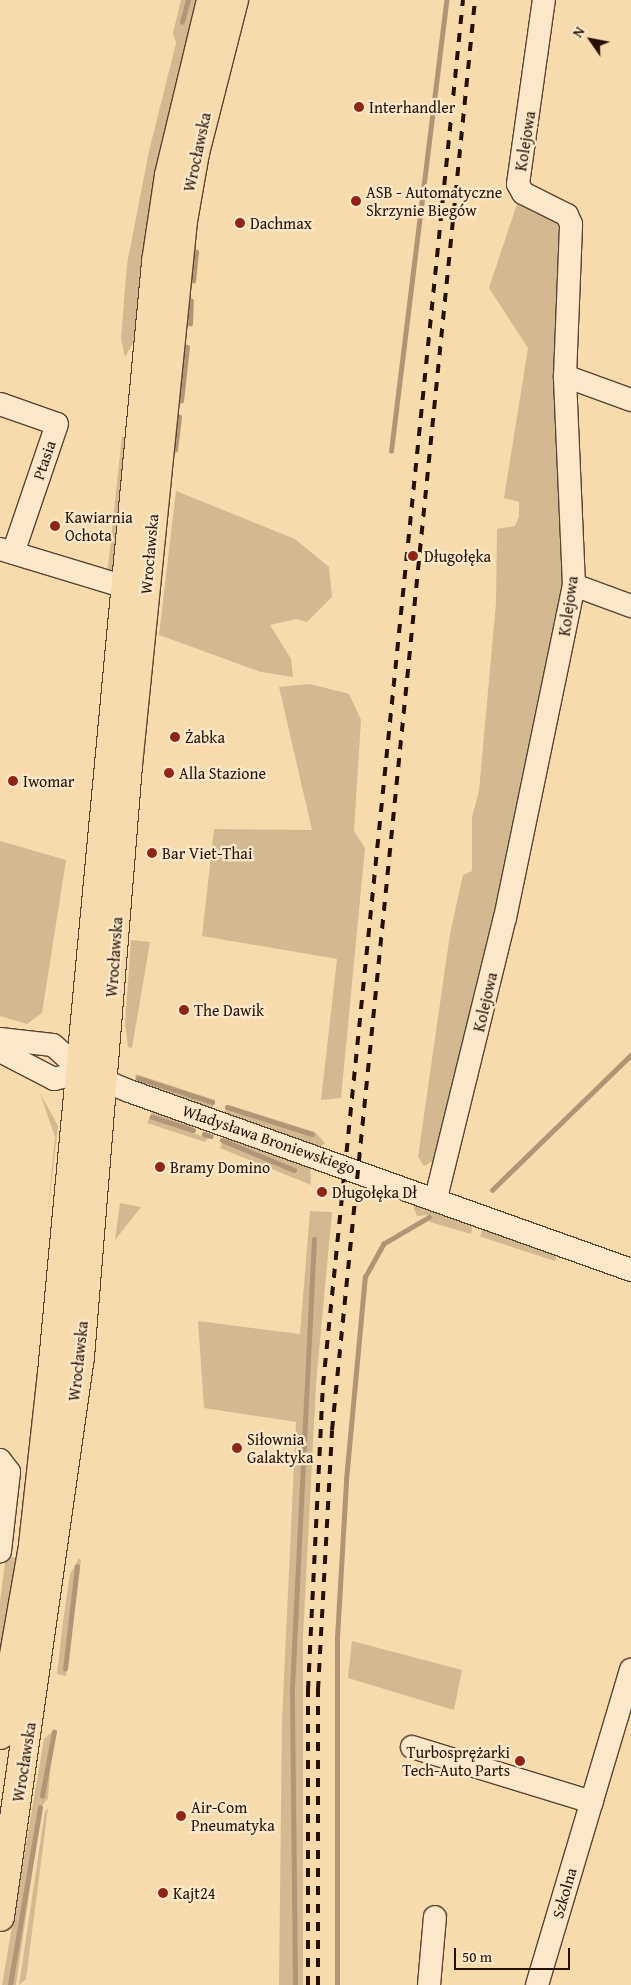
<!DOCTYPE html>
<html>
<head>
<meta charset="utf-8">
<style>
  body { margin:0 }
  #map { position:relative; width:631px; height:1985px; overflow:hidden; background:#f7dbac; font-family:"Gentium Book Plus",serif }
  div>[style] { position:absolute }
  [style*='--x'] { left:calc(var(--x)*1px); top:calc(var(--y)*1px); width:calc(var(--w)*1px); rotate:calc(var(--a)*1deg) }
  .green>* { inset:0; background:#d3b990; transform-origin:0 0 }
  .stream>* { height:4.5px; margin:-2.25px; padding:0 2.25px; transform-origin:2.25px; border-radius:2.25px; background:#b09674 }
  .roads { filter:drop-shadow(1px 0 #5a4430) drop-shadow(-1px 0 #5a4430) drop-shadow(0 1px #5a4430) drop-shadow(0 -1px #5a4430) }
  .minor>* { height:22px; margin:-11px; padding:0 11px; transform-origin:11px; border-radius:11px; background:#fae8c9 }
  .major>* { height:28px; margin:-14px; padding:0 14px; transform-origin:14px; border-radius:14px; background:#f7dbac }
  .rail>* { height:4px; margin-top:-2px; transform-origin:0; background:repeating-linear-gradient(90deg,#261107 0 9px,transparent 0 18px) }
  .dots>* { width:14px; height:14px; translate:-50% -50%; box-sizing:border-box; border:2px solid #fae8c9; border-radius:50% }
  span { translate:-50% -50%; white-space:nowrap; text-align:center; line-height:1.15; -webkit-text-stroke:4.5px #fae8c9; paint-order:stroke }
  .poi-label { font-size:16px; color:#261107 }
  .left { translate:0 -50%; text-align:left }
  .right { translate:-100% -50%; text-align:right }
  .street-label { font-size:16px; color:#261107 }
  .north { position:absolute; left:566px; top:15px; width:50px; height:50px; -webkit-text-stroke:4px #fae8c9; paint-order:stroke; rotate:303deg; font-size:14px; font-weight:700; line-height:20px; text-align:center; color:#261107 }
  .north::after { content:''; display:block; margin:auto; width:18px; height:22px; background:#261107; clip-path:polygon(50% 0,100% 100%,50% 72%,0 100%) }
  .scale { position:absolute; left:454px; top:1948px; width:116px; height:22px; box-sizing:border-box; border:2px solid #261107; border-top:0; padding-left:6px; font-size:15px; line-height:18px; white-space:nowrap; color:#261107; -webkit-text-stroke:4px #fae8c9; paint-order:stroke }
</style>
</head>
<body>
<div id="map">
  <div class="green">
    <i style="clip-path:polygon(181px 0,198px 0,165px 135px,133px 343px,125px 357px,121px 339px,127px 264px,149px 151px,176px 43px,173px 33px)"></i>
    <i style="clip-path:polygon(518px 201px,563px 225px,566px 600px,437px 1159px,424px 1166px,418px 1157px,450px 934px,463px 875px,472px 871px,472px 817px,479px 791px,496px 603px,497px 529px,515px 526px,519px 516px,519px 502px,504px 498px,528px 348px,489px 288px)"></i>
    <i style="clip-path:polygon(122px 436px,126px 441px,115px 571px,107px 576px)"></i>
    <i style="clip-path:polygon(176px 491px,295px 539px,329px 567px,332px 597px,307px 622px,296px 619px,270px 625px,291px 659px,293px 677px,261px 672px,159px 635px)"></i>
    <i style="clip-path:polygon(310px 684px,349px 694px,361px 720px,354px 831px,365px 848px,341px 1098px,321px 1100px,337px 959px,202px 936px,214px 829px,312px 830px,279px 687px)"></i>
    <i style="clip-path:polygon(0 841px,66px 860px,42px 1013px,27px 1024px,0 1016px)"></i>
    <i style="clip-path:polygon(131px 940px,150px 942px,132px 1048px,128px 1047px,125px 1024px)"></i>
    <i style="clip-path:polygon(136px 1074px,215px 1100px,212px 1109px,135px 1082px)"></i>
    <i style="clip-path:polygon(40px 1093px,58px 1126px,47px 1220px,55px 1137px)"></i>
    <i style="clip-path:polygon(229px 1105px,315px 1132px,325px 1143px,320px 1147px,224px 1112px)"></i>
    <i style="clip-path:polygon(152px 1111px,193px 1120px,193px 1133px,208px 1138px,205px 1142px,147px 1123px)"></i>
    <i style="clip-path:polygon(227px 1132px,310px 1163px,311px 1185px,220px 1148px)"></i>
    <i style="clip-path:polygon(410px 1198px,473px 1223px,471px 1234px,430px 1222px,427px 1215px,417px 1216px)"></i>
    <i style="clip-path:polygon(120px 1203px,141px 1207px,115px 1240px)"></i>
    <i style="clip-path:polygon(310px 1211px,332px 1212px,316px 1384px,303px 1637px,303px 1985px,279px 1985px,282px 1720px,296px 1422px,204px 1408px,198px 1321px,300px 1334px)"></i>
    <i style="left:483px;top:1227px;width:79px;height:10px;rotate:18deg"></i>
    <i style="clip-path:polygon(6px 1555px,15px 1558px,14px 1590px,0 1682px,0 1601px)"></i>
    <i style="clip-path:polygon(79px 1558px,81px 1560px,66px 1676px,57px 1674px,63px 1622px,70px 1574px)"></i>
    <i style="clip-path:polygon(352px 1641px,462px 1670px,454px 1710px,348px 1678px)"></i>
    <i style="clip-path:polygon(53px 1731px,48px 1798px,42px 1806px,16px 1985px,2px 1985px,44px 1739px)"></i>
    <i style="clip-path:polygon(48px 1808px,26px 1979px,19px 1985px,45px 1811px)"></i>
  </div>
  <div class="stream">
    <i style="--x:182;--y:22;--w:23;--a:-75"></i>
    <i style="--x:193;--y:281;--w:29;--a:-84"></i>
    <i style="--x:190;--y:324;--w:23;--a:-88"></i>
    <i style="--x:181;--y:401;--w:54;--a:-83.7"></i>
    <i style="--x:175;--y:450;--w:33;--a:-83"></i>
    <i style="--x:391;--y:451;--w:454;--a:-83"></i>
    <i style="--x:138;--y:1078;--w:78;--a:18"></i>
    <i style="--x:227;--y:1107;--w:89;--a:17.6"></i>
    <i style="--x:152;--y:1117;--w:43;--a:17.6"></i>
    <i style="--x:204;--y:1134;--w:7;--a:16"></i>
    <i style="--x:222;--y:1140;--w:78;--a:22.6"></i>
    <i style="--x:492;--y:1190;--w:194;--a:-44.2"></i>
    <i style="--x:65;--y:1669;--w:103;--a:-83.3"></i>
    <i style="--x:42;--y:1796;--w:65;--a:-79.4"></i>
    <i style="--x:10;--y:1985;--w:180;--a:-80.4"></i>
    <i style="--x:295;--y:1985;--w:297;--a:-90.6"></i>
    <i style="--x:292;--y:1688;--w:449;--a:-87.2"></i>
    <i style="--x:337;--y:1985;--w:347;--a:-90"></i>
    <i style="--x:337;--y:1638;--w:158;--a:-86.7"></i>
    <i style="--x:346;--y:1480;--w:204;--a:-84.7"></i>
    <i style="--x:365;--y:1277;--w:38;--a:-61"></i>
    <i style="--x:383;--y:1244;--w:53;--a:-30.4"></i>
  </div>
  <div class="roads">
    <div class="minor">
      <i style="--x:565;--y:376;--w:70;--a:20"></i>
      <i style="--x:0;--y:404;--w:60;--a:19.3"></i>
      <i style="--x:57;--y:424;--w:136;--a:108.8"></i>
      <i style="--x:0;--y:549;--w:131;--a:16.9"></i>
      <i style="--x:574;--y:585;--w:61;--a:20.2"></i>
      <i style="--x:0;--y:1039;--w:53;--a:6.5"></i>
      <i style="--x:53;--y:1045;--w:40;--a:42"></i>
      <i style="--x:83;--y:1072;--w:50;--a:22.4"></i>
      <i style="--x:129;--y:1091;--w:533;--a:19.62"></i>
      <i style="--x:0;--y:1051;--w:61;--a:27.4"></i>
      <i style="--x:54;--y:1079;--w:30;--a:-14"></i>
      <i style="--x:436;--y:1198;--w:288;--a:-76.2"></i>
      <i style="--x:505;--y:918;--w:340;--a:-78.3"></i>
      <i style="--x:574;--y:585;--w:209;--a:-92.5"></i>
      <i style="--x:565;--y:376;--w:152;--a:-87.7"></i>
      <i style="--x:571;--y:224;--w:10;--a:-114"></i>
      <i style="--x:567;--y:215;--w:49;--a:-153.4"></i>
      <i style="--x:523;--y:193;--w:10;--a:-119"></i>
      <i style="--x:518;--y:184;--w:186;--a:-82"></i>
      <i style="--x:0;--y:1460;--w:15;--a:53"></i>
      <i style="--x:9;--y:1472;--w:80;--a:96.5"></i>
      <i style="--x:412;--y:1747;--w:188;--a:17"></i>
      <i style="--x:429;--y:1985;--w:68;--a:-85"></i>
      <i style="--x:537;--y:1985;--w:329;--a:-73.4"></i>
    </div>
    <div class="major">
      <i style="--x:0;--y:1735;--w:193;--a:-80.1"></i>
      <i style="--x:33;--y:1545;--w:173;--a:-83.7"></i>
      <i style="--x:52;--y:1373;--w:1116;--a:-84.65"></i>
      <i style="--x:156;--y:262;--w:88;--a:-81.5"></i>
      <i style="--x:169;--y:175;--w:180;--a:-76.5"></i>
      <i style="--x:0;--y:1917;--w:566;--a:-81.87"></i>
      <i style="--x:80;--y:1357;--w:594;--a:-85.36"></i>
      <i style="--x:128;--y:765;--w:547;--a:-84.23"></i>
      <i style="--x:183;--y:221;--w:69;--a:-80"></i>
      <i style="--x:195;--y:153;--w:158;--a:-75.7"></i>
    </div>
  </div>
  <div class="rail">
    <i style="--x:308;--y:1985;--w:295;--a:-90"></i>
    <i style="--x:308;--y:1690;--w:305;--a:-87.2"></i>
    <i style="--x:323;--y:1385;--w:1392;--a:-84.23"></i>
    <i style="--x:318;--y:1985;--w:295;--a:-90"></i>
    <i style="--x:318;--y:1690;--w:260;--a:-86.9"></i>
    <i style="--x:332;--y:1430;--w:1437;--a:-84.29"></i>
  </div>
  <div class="dots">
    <i style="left:359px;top:107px;background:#8f2418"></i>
    <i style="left:356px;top:201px;background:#8f2418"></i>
    <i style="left:240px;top:223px;background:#8f2418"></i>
    <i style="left:55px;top:526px;background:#8f2418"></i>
    <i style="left:413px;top:556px;background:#8f2418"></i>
    <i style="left:175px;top:737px;background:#8f2418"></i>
    <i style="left:169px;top:773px;background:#8f2418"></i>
    <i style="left:13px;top:781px;background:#8f2418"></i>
    <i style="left:152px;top:853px;background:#8f2418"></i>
    <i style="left:184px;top:1010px;background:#8f2418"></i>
    <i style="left:160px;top:1167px;background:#8f2418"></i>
    <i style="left:322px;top:1192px;background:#8f2418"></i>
    <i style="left:237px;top:1448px;background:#8f2418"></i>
    <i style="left:520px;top:1761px;background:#8f2418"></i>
    <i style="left:181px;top:1816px;background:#8f2418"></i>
    <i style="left:163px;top:1893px;background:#8f2418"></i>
  </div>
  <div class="poi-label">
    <span class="left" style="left:369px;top:107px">Interhandler</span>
    <span class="left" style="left:366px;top:201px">ASB - Automatyczne<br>Skrzynie Biegów</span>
    <span class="left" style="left:250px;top:223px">Dachmax</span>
    <span class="left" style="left:65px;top:526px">Kawiarnia<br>Ochota</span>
    <span class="left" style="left:424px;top:556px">Długołęka</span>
    <span class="left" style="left:185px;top:737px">Żabka</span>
    <span class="left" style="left:179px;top:773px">Alla Stazione</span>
    <span class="left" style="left:23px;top:781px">Iwomar</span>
    <span class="left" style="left:162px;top:853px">Bar Viet-Thai</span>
    <span class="left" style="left:194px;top:1010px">The Dawik</span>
    <span class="left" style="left:170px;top:1167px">Bramy Domino</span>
    <span class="left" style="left:332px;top:1192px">Długołęka Dł</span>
    <span class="left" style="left:247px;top:1448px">Siłownia<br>Galaktyka</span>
    <span class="right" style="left:510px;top:1761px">Turbosprężarki<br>Tech-Auto Parts</span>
    <span class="left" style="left:191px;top:1816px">Air-Com<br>Pneumatyka</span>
    <span class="left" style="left:173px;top:1893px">Kajt24</span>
  </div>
  <div class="street-label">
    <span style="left:525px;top:141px;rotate:-81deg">Kolejowa</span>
    <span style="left:197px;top:152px;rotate:-78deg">Wrocławska</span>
    <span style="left:44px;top:460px;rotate:-71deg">Ptasia</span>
    <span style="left:149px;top:554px;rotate:-85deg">Wrocławska</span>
    <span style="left:568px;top:606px;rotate:-82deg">Kolejowa</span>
    <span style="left:114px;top:957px;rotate:-86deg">Wrocławska</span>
    <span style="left:485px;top:1002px;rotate:-77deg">Kolejowa</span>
    <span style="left:269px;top:1139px;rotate:19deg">Władysława Broniewskiego</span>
    <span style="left:78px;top:1361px;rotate:-84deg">Wrocławska</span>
    <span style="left:24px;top:1762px;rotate:-81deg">Wrocławska</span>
    <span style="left:564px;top:1893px;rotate:-74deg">Szkolna</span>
  </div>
  <div class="north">N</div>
  <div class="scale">50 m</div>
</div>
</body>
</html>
